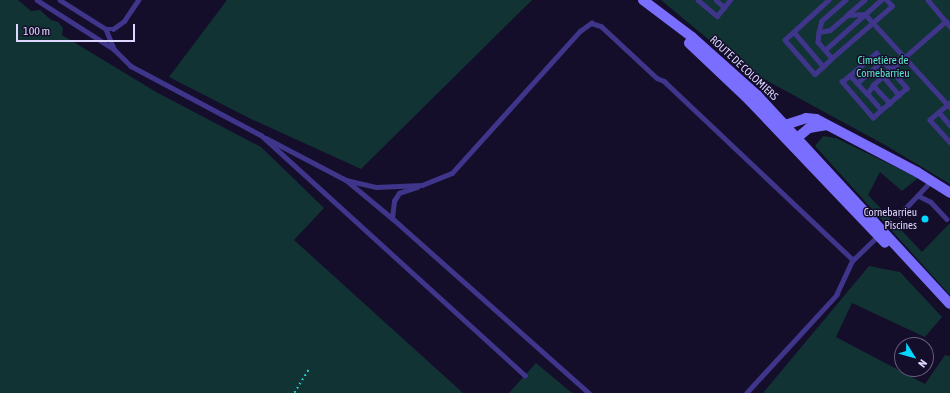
<!DOCTYPE html>
<html>
<head>
<meta charset="utf-8">
<style>
  body { margin:0 }
  #map { position:relative; width:950px; height:393px; overflow:hidden; background:#150e2a; font-family:"Asap Condensed",sans-serif }
  div>[style] { position:absolute }
  [style*='--x'] { left:calc(var(--x)*1px); top:calc(var(--y)*1px); width:calc(var(--w)*1px); rotate:calc(var(--a)*1deg) }
  .green>* { inset:0; background:#113334 }
  .path>* { height:1.5px; margin-top:-0.75px; transform-origin:0; background:repeating-linear-gradient(90deg,#28c2c2 0 2px,transparent 0 5px) }
  .lane>* { height:4.5px; margin:-2.25px; padding:0 2.25px; transform-origin:2.25px; border-radius:2.25px; background:#3f368c }
  .secondary>* { height:10px; margin:-5px; padding:0 5px; transform-origin:5px; border-radius:5px; background:#7a6eff }
  .dots>* { width:11px; height:11px; translate:-50% -50%; box-sizing:border-box; border:2px solid #150e2a; border-radius:50% }
  span { translate:-50% -50%; white-space:nowrap; text-align:center; line-height:1.15; -webkit-text-stroke:3px #150e2a; paint-order:stroke }
  .park-label { font-size:11px; color:#5ae8cd }
  .street-label { font-size:11px; color:#ded7ff }
  .poi-label { font-size:11px; color:#ded7ff }
  .right { translate:-100% -50%; text-align:right }
  .north { position:absolute; left:894px; top:337px; width:40px; height:40px; box-sizing:border-box; background:#150e2a; border:1px solid #655e7f; border-radius:50%; rotate:127deg; font-size:11px; font-weight:700; line-height:16px; text-align:center; color:#ded7ff }
  .north::after { content:''; display:block; margin:auto; width:14px; height:18px; background:#03d7ff; clip-path:polygon(50% 0,100% 100%,50% 72%,0 100%) }
  .scale { position:absolute; left:16px; top:24px; width:119px; height:18px; box-sizing:border-box; border:2px solid #ded7ff; border-top:0; padding-left:5px; font-size:12px; line-height:14px; white-space:nowrap; color:#ded7ff; -webkit-text-stroke:3px #150e2a; paint-order:stroke }
</style>
</head>
<body>
<div id="map">
  <div class="green">
    <i style="clip-path:polygon(0 0,18px 0,31px 11px,40px 10px,51px 20px,58px 22px,63px 28px,62px 35px,156px 92px,261px 147px,324px 208px,294px 240px,463px 393px,0 393px)"></i>
    <i style="clip-path:polygon(227px 0,532px 0,361px 169px,251px 119px,169px 77px)"></i>
    <i style="clip-path:polygon(661px 0,950px 0,950px 184px,885px 145px,762px 78px,732px 59px)"></i>
    <i style="clip-path:polygon(823px 136px,836px 138px,918px 178px,902px 191px,880px 172px,868px 195px,922px 252px,950px 223px,950px 295px,815px 146px)"></i>
    <i style="clip-path:polygon(869px 266px,900px 272px,942px 317px,925px 337px,852px 303px,836px 337px,925px 384px,945px 355px,950px 356px,950px 393px,763px 393px)"></i>
    <i style="clip-path:polygon(536px 363px,572px 393px,509px 393px)"></i>
  </div>
  <div class="path">
    <i style="--x:294;--y:393;--w:28;--a:-58"></i>
  </div>
  <div class="lane">
    <i style="--x:37;--y:0;--w:91;--a:32.5"></i>
    <i style="--x:114;--y:49;--w:24;--a:45"></i>
    <i style="--x:131;--y:66;--w:147;--a:28"></i>
    <i style="--x:261;--y:135;--w:357;--a:42.3"></i>
    <i style="--x:60;--y:0;--w:54;--a:32.2"></i>
    <i style="--x:106;--y:29;--w:7;--a:0"></i>
    <i style="--x:113;--y:29;--w:14;--a:-36"></i>
    <i style="--x:124;--y:21;--w:25;--a:-56"></i>
    <i style="--x:698;--y:0;--w:25;--a:40"></i>
    <i style="--x:717;--y:16;--w:21;--a:-51"></i>
    <i style="--x:716;--y:0;--w:11;--a:41"></i>
    <i style="--x:829;--y:0;--w:59;--a:137.7"></i>
    <i style="--x:785;--y:40;--w:45;--a:48.6"></i>
    <i style="--x:815;--y:74;--w:23;--a:-43"></i>
    <i style="--x:846;--y:0;--w:32;--a:139"></i>
    <i style="--x:822;--y:21;--w:11;--a:105"></i>
    <i style="--x:819;--y:32;--w:10;--a:96"></i>
    <i style="--x:818;--y:42;--w:21;--a:49"></i>
    <i style="--x:832;--y:58;--w:79;--a:-40.9"></i>
    <i style="--x:892;--y:6;--w:8;--a:-135"></i>
    <i style="--x:928;--y:0;--w:34;--a:50"></i>
    <i style="--x:847;--y:15;--w:23;--a:-41"></i>
    <i style="--x:106;--y:29;--w:22;--a:68"></i>
    <i style="--x:794;--y:32;--w:45;--a:49.5"></i>
    <i style="--x:819;--y:32;--w:11;--a:-10"></i>
    <i style="--x:830;--y:30;--w:23;--a:-41"></i>
    <i style="--x:847;--y:15;--w:18;--a:-3"></i>
    <i style="--x:865;--y:14;--w:126;--a:47.6"></i>
    <i style="--x:825;--y:50;--w:75;--a:-41.8"></i>
    <i style="--x:876;--y:53;--w:47;--a:48.5"></i>
    <i style="--x:907;--y:88;--w:45;--a:138.6"></i>
    <i style="--x:873;--y:118;--w:48;--a:-130.7"></i>
    <i style="--x:842;--y:82;--w:45;--a:-40.5"></i>
    <i style="--x:850;--y:75;--w:25;--a:48"></i>
    <i style="--x:883;--y:76;--w:25;--a:50"></i>
    <i style="--x:857;--y:83;--w:35;--a:-41"></i>
    <i style="--x:873;--y:85;--w:25;--a:47"></i>
    <i style="--x:950;--y:103;--w:26;--a:140"></i>
    <i style="--x:930;--y:120;--w:30;--a:48"></i>
    <i style="--x:881;--y:110;--w:21;--a:-131"></i>
    <i style="--x:867;--y:94;--w:11;--a:-56"></i>
    <i style="--x:873;--y:85;--w:97;--a:-41.2"></i>
    <i style="--x:939;--y:112;--w:17;--a:50"></i>
    <i style="--x:266;--y:138;--w:90;--a:27.7"></i>
    <i style="--x:346;--y:180;--w:60;--a:39.6"></i>
    <i style="--x:392;--y:218;--w:264;--a:41.6"></i>
    <i style="--x:346;--y:180;--w:31;--a:13"></i>
    <i style="--x:376;--y:187;--w:46;--a:-2.5"></i>
    <i style="--x:422;--y:185;--w:32;--a:-22"></i>
    <i style="--x:452;--y:173;--w:191;--a:-48"></i>
    <i style="--x:580;--y:31;--w:14;--a:-36"></i>
    <i style="--x:591;--y:23;--w:10;--a:17"></i>
    <i style="--x:601;--y:26;--w:76;--a:42.9"></i>
    <i style="--x:657;--y:78;--w:8;--a:23"></i>
    <i style="--x:664;--y:81;--w:260;--a:43.4"></i>
    <i style="--x:853;--y:260;--w:38;--a:115"></i>
    <i style="--x:837;--y:295;--w:133;--a:132.6"></i>
    <i style="--x:919;--y:196;--w:13;--a:27"></i>
    <i style="--x:931;--y:202;--w:23;--a:47"></i>
    <i style="--x:899;--y:215;--w:47;--a:-46.7"></i>
    <i style="--x:392;--y:218;--w:17;--a:-83"></i>
    <i style="--x:394;--y:201;--w:9;--a:-58"></i>
    <i style="--x:399;--y:193;--w:19;--a:-18"></i>
    <i style="--x:853;--y:260;--w:35;--a:-44"></i>
  </div>
  <div class="secondary">
    <i style="--x:643;--y:0;--w:61;--a:37.1"></i>
    <i style="--x:692;--y:37;--w:87;--a:41.7"></i>
    <i style="--x:757;--y:95;--w:284;--a:47.3"></i>
    <i style="--x:689;--y:43;--w:83;--a:43.5"></i>
    <i style="--x:749;--y:100;--w:197;--a:46.4"></i>
    <i style="--x:785;--y:125;--w:22;--a:-18"></i>
    <i style="--x:806;--y:118;--w:10;--a:6"></i>
    <i style="--x:816;--y:119;--w:114;--a:27.7"></i>
    <i style="--x:917;--y:172;--w:39;--a:32"></i>
    <i style="--x:790;--y:137;--w:7;--a:8"></i>
    <i style="--x:797;--y:138;--w:16;--a:-40"></i>
    <i style="--x:809;--y:128;--w:18;--a:-9"></i>
  </div>
  <div class="dots">
    <i style="left:925px;top:219px;background:#03d7ff"></i>
  </div>
  <div class="park-label">
    <span style="left:883px;top:67px">Cimetière de<br>Cornebarrieu</span>
  </div>
  <div class="street-label">
    <span style="left:744px;top:68px;rotate:43deg">ROUTE DE COLOMIERS</span>
  </div>
  <div class="poi-label">
    <span class="right" style="left:917px;top:219px">Cornebarrieu<br>Piscines</span>
  </div>
  <div class="north">N</div>
  <div class="scale">100 m</div>
</div>
</body>
</html>
